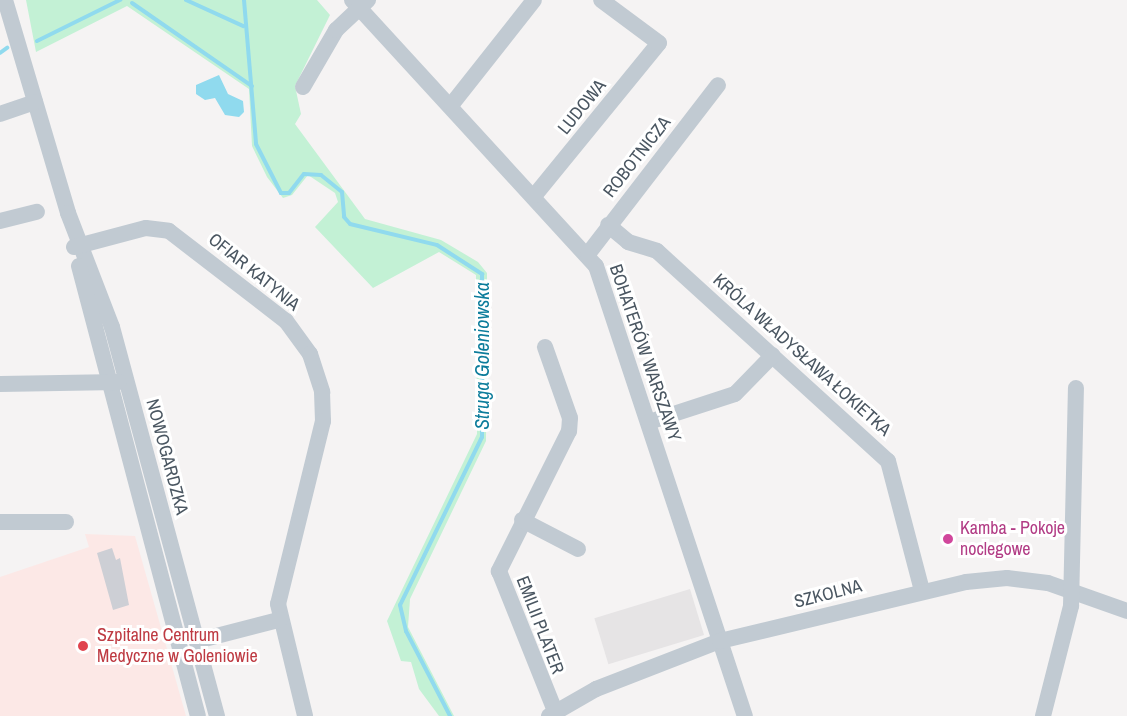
<!DOCTYPE html>
<html>
<head>
<meta charset="utf-8">
<style>
  body { margin:0 }
  #map { position:relative; width:1127px; height:716px; overflow:hidden; background:#f5f3f3; font-family:"Archivo Narrow",sans-serif }
  div>[style] { position:absolute }
  [style*='--x'] { left:calc(var(--x)*1px); top:calc(var(--y)*1px); width:calc(var(--w)*1px); rotate:calc(var(--a)*1deg) }
  .education>* { inset:0; background:#e6e4e5; transform-origin:0 0 }
  .medical>* { inset:0; background:#fce8e6 }
  .green>* { inset:0; background:#c3f1d5 }
  .water>* { inset:0; background:#90daee }
  .stream>* { height:4px; margin:-2px; padding:0 2px; transform-origin:2px; border-radius:2px; background:#90daee }
  .building>* { inset:0; background:#cdcfd5 }
  .minor>* { height:16px; margin:-8px; padding:0 8px; transform-origin:8px; border-radius:8px; background:#c1cad2 }
  .dots>* { width:16px; height:16px; translate:-50% -50%; box-sizing:border-box; border:3px solid #fff; border-radius:50% }
  span { translate:-50% -50%; white-space:nowrap; text-align:center; line-height:1.15; -webkit-text-stroke:6px #fff; paint-order:stroke }
  .street-label { font-size:18px; color:#4a5661 }
  .hotel-label { font-size:18px; color:#b23c85 }
  .left { translate:0 -50%; text-align:left }
  .health-label { font-size:18px; color:#be3a42 }
  .water-label { font-size:20px; color:#0c7c9b; font-style:italic }
</style>
</head>
<body>
<div id="map">
  <div class="education">
    <i style="left:690px;top:589px;width:48px;height:100px;rotate:73deg"></i>
  </div>
  <div class="medical">
    <i style="clip-path:polygon(85px 534px,135px 536px,186px 716px,0 716px,0 577px,89px 547px)"></i>
  </div>
  <div class="green">
    <i style="clip-path:polygon(26px 0,317px 0,330px 15px,295px 86px,301px 114px,295px 124px,365px 219px,441px 240px,478px 262px,487px 273px,486px 441px,410px 599px,408px 627px,454px 716px,439px 716px,419px 689px,411px 662px,401px 661px,387px 621px,477px 434px,476px 275px,439px 252px,373px 288px,315px 227px,338px 202px,335px 193px,308px 175px,292px 195px,283px 198px,267px 177px,252px 146px,249px 89px,127px 6px,36px 52px)"></i>
  </div>
  <div class="water">
    <i style="clip-path:polygon(219px 75px,228px 94px,243px 101px,244px 112px,239px 117px,225px 115px,215px 98px,205px 100px,196px 94px,196px 85px)"></i>
  </div>
  <div class="stream">
    <i style="--x:186;--y:0;--w:63;--a:24.5"></i>
    <i style="--x:244;--y:0;--w:144;--a:85.2"></i>
    <i style="--x:256;--y:144;--w:55;--a:63"></i>
    <i style="--x:281;--y:193;--w:8;--a:0"></i>
    <i style="--x:289;--y:193;--w:24;--a:-52"></i>
    <i style="--x:304;--y:174;--w:17;--a:3"></i>
    <i style="--x:321;--y:175;--w:27;--a:39"></i>
    <i style="--x:342;--y:192;--w:25;--a:85"></i>
    <i style="--x:344;--y:217;--w:9;--a:49"></i>
    <i style="--x:350;--y:224;--w:89;--a:13.6"></i>
    <i style="--x:437;--y:245;--w:54;--a:32.8"></i>
    <i style="--x:482;--y:274;--w:163;--a:90"></i>
    <i style="--x:482;--y:437;--w:187;--a:116"></i>
    <i style="--x:400;--y:605;--w:27;--a:77"></i>
    <i style="--x:406;--y:631;--w:96;--a:62.6"></i>
    <i style="--x:132;--y:3;--w:146;--a:34.7"></i>
    <i style="--x:37;--y:41;--w:93;--a:-26.3"></i>
    <i style="--x:0;--y:53;--w:9;--a:-36"></i>
  </div>
  <div class="building">
    <i style="clip-path:polygon(112px 548px,116px 560px,120px 558px,129px 605px,113px 610px,97px 553px)"></i>
  </div>
  <div class="minor">
    <i style="--x:5;--y:0;--w:222;--a:73.5"></i>
    <i style="--x:68;--y:213;--w:122;--a:68.9"></i>
    <i style="--x:112;--y:327;--w:403;--a:74.9"></i>
    <i style="--x:352;--y:0;--w:361;--a:47.5"></i>
    <i style="--x:596;--y:266;--w:474;--a:71.7"></i>
    <i style="--x:303;--y:87;--w:66;--a:-59.9"></i>
    <i style="--x:336;--y:30;--w:44;--a:-43.2"></i>
    <i style="--x:452;--y:104;--w:132;--a:-51.7"></i>
    <i style="--x:0;--y:114;--w:37;--a:-19"></i>
    <i style="--x:535;--y:195;--w:196;--a:-50.8"></i>
    <i style="--x:659;--y:43;--w:72;--a:-143.4"></i>
    <i style="--x:0;--y:221;--w:38;--a:-14"></i>
    <i style="--x:608;--y:225;--w:26;--a:40"></i>
    <i style="--x:628;--y:242;--w:30;--a:17"></i>
    <i style="--x:657;--y:251;--w:312;--a:42.3"></i>
    <i style="--x:888;--y:461;--w:134;--a:75.3"></i>
    <i style="--x:74;--y:247;--w:74;--a:-14.8"></i>
    <i style="--x:146;--y:228;--w:23;--a:7"></i>
    <i style="--x:169;--y:231;--w:148;--a:37.6"></i>
    <i style="--x:286;--y:321;--w:41;--a:54"></i>
    <i style="--x:310;--y:354;--w:40;--a:72"></i>
    <i style="--x:322;--y:392;--w:29;--a:88"></i>
    <i style="--x:323;--y:421;--w:188;--a:103.8"></i>
    <i style="--x:278;--y:604;--w:115;--a:76.4"></i>
    <i style="--x:588;--y:254;--w:213;--a:-52.4"></i>
    <i style="--x:79;--y:266;--w:465;--a:75.2"></i>
    <i style="--x:545;--y:347;--w:75;--a:70.6"></i>
    <i style="--x:570;--y:418;--w:13;--a:94"></i>
    <i style="--x:569;--y:431;--w:157;--a:116.6"></i>
    <i style="--x:499;--y:571;--w:156;--a:68.2"></i>
    <i style="--x:0;--y:384;--w:119;--a:-1"></i>
    <i style="--x:649;--y:422;--w:90;--a:-18"></i>
    <i style="--x:735;--y:394;--w:54;--a:-45.7"></i>
    <i style="--x:522;--y:520;--w:63;--a:27.4"></i>
    <i style="--x:0;--y:522;--w:66;--a:0"></i>
    <i style="--x:197;--y:641;--w:85;--a:-14.4"></i>
    <i style="--x:549;--y:716;--w:54;--a:-29.9"></i>
    <i style="--x:596;--y:689;--w:133;--a:-21.2"></i>
    <i style="--x:720;--y:641;--w:253;--a:-13.5"></i>
    <i style="--x:966;--y:582;--w:41;--a:-5.6"></i>
    <i style="--x:1007;--y:578;--w:41;--a:7"></i>
    <i style="--x:1048;--y:583;--w:84;--a:19.5"></i>
    <i style="--x:1043;--y:716;--w:114;--a:-75.7"></i>
    <i style="--x:1071;--y:606;--w:218;--a:-88.7"></i>
  </div>
  <div class="dots">
    <i style="left:948px;top:539px;background:#d1479c"></i>
    <i style="left:83px;top:646px;background:#e0444e"></i>
  </div>
  <div class="street-label">
    <span style="left:582px;top:107px;rotate:-51deg">LUDOWA</span>
    <span style="left:637px;top:157px;rotate:-52deg">ROBOTNICZA</span>
    <span style="left:254px;top:272px;rotate:39deg">OFIAR KATYNIA</span>
    <span style="left:645px;top:353px;rotate:71deg">BOHATERÓW WARSZAWY</span>
    <span style="left:802px;top:355px;rotate:42deg">KRÓLA WŁADYSŁAWA ŁOKIETKA</span>
    <span style="left:167px;top:457px;rotate:75deg">NOWOGARDZKA</span>
    <span style="left:828px;top:594px;rotate:-14deg">SZKOLNA</span>
    <span style="left:540px;top:625px;rotate:69deg">EMILII PLATER</span>
  </div>
  <div class="hotel-label">
    <span class="left" style="left:960px;top:539px">Kamba - Pokoje<br>noclegowe</span>
  </div>
  <div class="health-label">
    <span class="left" style="left:97px;top:646px">Szpitalne Centrum<br>Medyczne w Goleniowie</span>
  </div>
  <div class="water-label">
    <span style="left:481px;top:356px;rotate:-90deg">Struga Goleniowska</span>
  </div>
</div>
</body>
</html>
